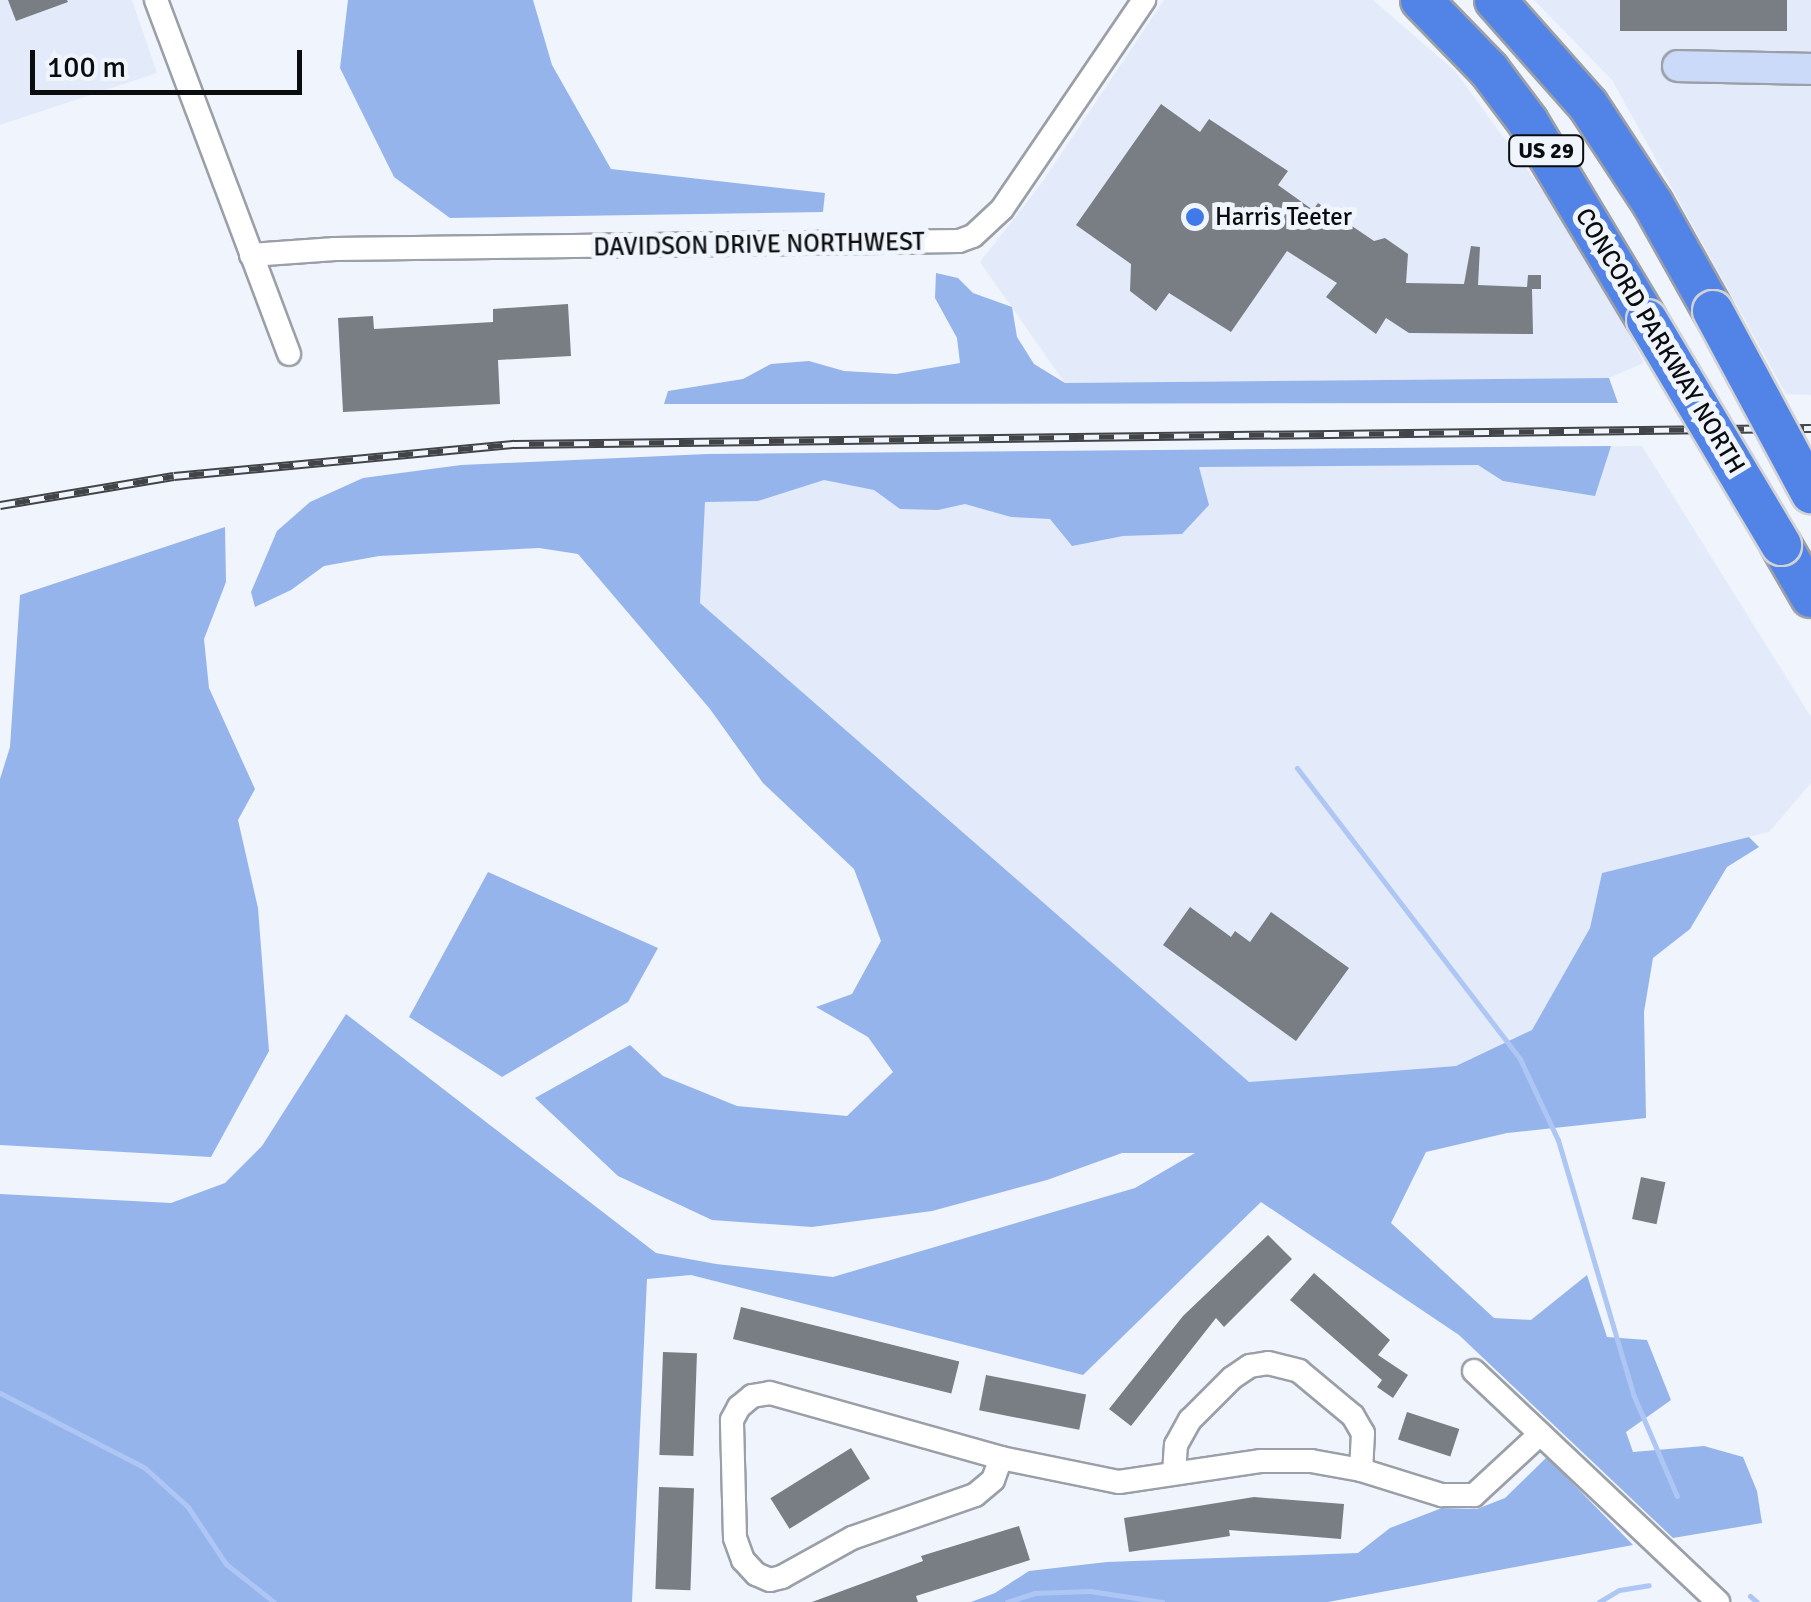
<!DOCTYPE html>
<html>
<head>
<meta charset="utf-8">
<style>
  body { margin:0 }
  #map { position:relative; width:1811px; height:1602px; overflow:hidden; background:#f0f4fc; font-family:Signika,sans-serif }
  div>[style] { position:absolute }
  [style*='--x'] { left:calc(var(--x)*1px); top:calc(var(--y)*1px); width:calc(var(--w)*1px); rotate:calc(var(--a)*1deg) }
  .built>* { inset:0; background:#e3ebfa }
  .forest>* { inset:0; background:#95b4ec }
  .stream>* { height:5px; margin:-2.5px; padding:0 2.5px; transform-origin:2.5px; border-radius:2.5px; background:#aec6f4 }
  .building>* { inset:0; background:#797d84; transform-origin:0 0 }
  .roads { filter:drop-shadow(2px 0 #9b9fa7) drop-shadow(-2px 0 #9b9fa7) drop-shadow(0 2px #9b9fa7) drop-shadow(0 -2px #9b9fa7) }
  .street>* { height:22px; margin:-11px; padding:0 11px; transform-origin:11px; border-radius:11px; background:#fff }
  .secondary>* { height:30px; margin:-15px; padding:0 15px; transform-origin:15px; border-radius:15px; background:#cbdaf8 }
  .highway>* { height:40px; margin:-20px; padding:0 20px; transform-origin:20px; border-radius:20px; background:#5284e8 }
  .rail>* { height:9px; margin-top:-4.5px; transform-origin:0; background:repeating-linear-gradient(90deg,#f0f4fc 0 15px,#424448 0 30px); box-sizing:border-box; border-block:2px solid #424448 }
  .bridges { filter:drop-shadow(2px 0 #d3d3d4) drop-shadow(-2px 0 #d3d3d4) drop-shadow(0 2px #d3d3d4) drop-shadow(0 -2px #d3d3d4) }
  .highway-bridge>* { height:40px; margin:-20px; padding:0 20px; transform-origin:20px; border-radius:20px; background:#5284e8 }
  .dots>* { width:28px; height:28px; translate:-50% -50%; box-sizing:border-box; border:5px solid #f0f4fc; border-radius:50% }
  span { translate:-50% -50%; white-space:nowrap; text-align:center; line-height:1.15; -webkit-text-stroke:10px #f0f4fc; paint-order:stroke }
  .shield-label span { padding:2px 8px; background:#f0f4fc; border:2px solid; border-radius:8px; -webkit-text-stroke-width:0 }
  .shield-label { font-size:22px; color:#0a0c0e; font-weight:700 }
  .poi-label { font-size:25px; color:#0a0c0e }
  .left { translate:0 -50%; text-align:left }
  .street-label { font-size:25px; color:#0a0c0e }
  .scale { position:absolute; left:30px; top:50px; width:272px; height:45px; box-sizing:border-box; border:5px solid #0a0c0e; border-top:0; padding-left:12px; font-size:30px; line-height:35px; white-space:nowrap; color:#0a0c0e; -webkit-text-stroke:8px #f0f4fc; paint-order:stroke }
</style>
</head>
<body>
<div id="map">
  <div class="built">
    <i style="clip-path:polygon(0 0,132px 0,157px 73px,0 125px)"></i>
    <i style="clip-path:polygon(1164px 0,1373px 0,1455px 71px,1578px 239px,1644px 363px,1609px 378px,1065px 383px,980px 262px,1041px 184px)"></i>
    <i style="clip-path:polygon(1534px 0,1811px 0,1811px 395px,1786px 394px,1612px 80px)"></i>
    <i style="clip-path:polygon(1642px 446px,1811px 717px,1811px 783px,1769px 832px,1602px 873px,1590px 928px,1532px 1030px,1456px 1066px,1249px 1082px,700px 603px,707px 454px)"></i>
  </div>
  <div class="forest">
    <i style="clip-path:polygon(348px 0,533px 0,552px 65px,611px 169px,825px 193px,823px 212px,450px 218px,394px 177px,340px 68px)"></i>
    <i style="clip-path:polygon(936px 273px,958px 278px,973px 293px,1012px 307px,1017px 337px,1034px 364px,1065px 383px,1609px 378px,1618px 403px,664px 404px,668px 391px,743px 379px,771px 364px,809px 361px,844px 371px,896px 374px,960px 363px,957px 338px,935px 298px)"></i>
    <i style="clip-path:polygon(1611px 446px,1595px 496px,1503px 481px,1478px 465px,1199px 467px,1209px 505px,1182px 534px,1123px 536px,1072px 546px,1050px 519px,1011px 517px,965px 504px,938px 510px,900px 509px,874px 490px,824px 480px,758px 501px,705px 502px,700px 603px,1249px 1082px,1456px 1066px,1532px 1030px,1590px 928px,1602px 873px,1749px 837px,1759px 847px,1727px 867px,1690px 929px,1653px 958px,1644px 1012px,1646px 1118px,1507px 1133px,1426px 1152px,1391px 1223px,1494px 1318px,1531px 1320px,1587px 1275px,1607px 1337px,1647px 1340px,1671px 1400px,1626px 1432px,1633px 1452px,1704px 1446px,1743px 1457px,1757px 1491px,1762px 1523px,1673px 1538px,1459px 1335px,1261px 1202px,1083px 1375px,691px 1275px,647px 1279px,632px 1602px,0 1602px,0 1194px,171px 1203px,225px 1183px,262px 1146px,346px 1014px,656px 1253px,716px 1264px,833px 1277px,1135px 1188px,1195px 1153px,1122px 1153px,1047px 1180px,932px 1211px,812px 1227px,712px 1220px,618px 1176px,535px 1098px,630px 1045px,663px 1076px,737px 1106px,847px 1116px,893px 1072px,868px 1037px,816px 1007px,852px 994px,881px 941px,854px 869px,763px 783px,710px 709px,578px 554px,539px 548px,379px 556px,324px 566px,291px 590px,255px 607px,251px 592px,277px 531px,310px 502px,363px 478px,461px 465px,707px 454px)"></i>
    <i style="clip-path:polygon(225px 527px,226px 582px,204px 639px,209px 688px,255px 789px,238px 820px,258px 908px,269px 1051px,211px 1157px,0 1145px,0 779px,10px 747px,20px 595px)"></i>
    <i style="clip-path:polygon(488px 872px,658px 948px,628px 1002px,502px 1077px,409px 1017px)"></i>
    <i style="clip-path:polygon(1547px 1457px,1633px 1545px,1328px 1602px,971px 1602px,995px 1593px,1029px 1571px,1107px 1562px,1358px 1553px,1390px 1528px,1442px 1508px,1477px 1509px,1505px 1498px)"></i>
  </div>
  <div class="stream">
    <i style="--x:1297;--y:768;--w:367;--a:52.5"></i>
    <i style="--x:1520;--y:1059;--w:89;--a:64.9"></i>
    <i style="--x:1558;--y:1140;--w:265;--a:73.5"></i>
    <i style="--x:1633;--y:1394;--w:111;--a:66.7"></i>
    <i style="--x:0;--y:1393;--w:163;--a:27.3"></i>
    <i style="--x:145;--y:1468;--w:58;--a:42.2"></i>
    <i style="--x:188;--y:1507;--w:69;--a:56.3"></i>
    <i style="--x:226;--y:1564;--w:61;--a:38.4"></i>
    <i style="--x:1750;--y:1596;--w:9;--a:41"></i>
    <i style="--x:1007;--y:1602;--w:28;--a:-18"></i>
    <i style="--x:1034;--y:1593;--w:56;--a:-2"></i>
    <i style="--x:1090;--y:1591;--w:73;--a:8.7"></i>
    <i style="--x:1599;--y:1602;--w:23;--a:-31"></i>
    <i style="--x:1619;--y:1590;--w:30;--a:-9"></i>
  </div>
  <div class="building">
    <i style="clip-path:polygon(8px 0,67px 0,68px 2px,16px 21px)"></i>
    <i style="left:1620px;top:0;width:167px;height:31px"></i>
    <i style="clip-path:polygon(1161px 104px,1200px 132px,1209px 119px,1288px 171px,1278px 185px,1313px 210px,1318px 203px,1374px 241px,1385px 238px,1408px 254px,1406px 283px,1464px 284px,1471px 246px,1480px 247px,1478px 285px,1527px 287px,1528px 275px,1541px 275px,1541px 289px,1532px 289px,1533px 334px,1409px 333px,1386px 318px,1376px 334px,1326px 297px,1337px 283px,1287px 251px,1231px 332px,1169px 293px,1156px 311px,1130px 291px,1131px 264px,1076px 225px)"></i>
    <i style="clip-path:polygon(568px 304px,571px 356px,498px 360px,500px 404px,343px 412px,338px 318px,373px 316px,374px 329px,493px 322px,493px 309px)"></i>
    <i style="clip-path:polygon(1190px 907px,1231px 937px,1235px 931px,1250px 942px,1271px 912px,1349px 968px,1296px 1041px,1163px 945px)"></i>
    <i style="left:1641px;top:1177px;width:25px;height:43px;rotate:12deg"></i>
    <i style="clip-path:polygon(1268px 1235px,1292px 1259px,1224px 1327px,1216px 1318px,1131px 1426px,1109px 1409px,1183px 1316px)"></i>
    <i style="clip-path:polygon(1314px 1273px,1390px 1340px,1378px 1355px,1408px 1375px,1393px 1398px,1377px 1387px,1382px 1380px,1290px 1300px)"></i>
    <i style="left:741px;top:1307px;width:225px;height:33px;rotate:14deg"></i>
    <i style="left:663px;top:1352px;width:34px;height:103px;rotate:2deg"></i>
    <i style="left:986px;top:1375px;width:102px;height:36px;rotate:11deg"></i>
    <i style="left:1407px;top:1412px;width:55px;height:29px;rotate:18deg"></i>
    <i style="left:851px;top:1448px;width:36px;height:95px;rotate:58deg"></i>
    <i style="left:659px;top:1487px;width:35px;height:102px;rotate:2deg"></i>
    <i style="clip-path:polygon(1254px 1497px,1344px 1504px,1341px 1539px,1229px 1530px,1230px 1536px,1129px 1552px,1124px 1518px)"></i>
    <i style="clip-path:polygon(1019px 1526px,1030px 1560px,916px 1596px,918px 1602px,812px 1602px,923px 1561px,921px 1556px)"></i>
  </div>
  <div class="roads">
    <div class="street">
      <i style="--x:156;--y:0;--w:378;--a:69.4"></i>
      <i style="--x:251;--y:255;--w:84;--a:-4.1"></i>
      <i style="--x:335;--y:249;--w:624;--a:-0.73"></i>
      <i style="--x:959;--y:241;--w:15;--a:-20"></i>
      <i style="--x:973;--y:236;--w:40;--a:-43"></i>
      <i style="--x:1002;--y:209;--w:253;--a:-55.8"></i>
      <i style="--x:1474;--y:1371;--w:336;--a:43.4"></i>
      <i style="--x:1001;--y:1458;--w:23;--a:110"></i>
      <i style="--x:993;--y:1480;--w:23;--a:140"></i>
      <i style="--x:975;--y:1495;--w:130;--a:160.7"></i>
      <i style="--x:852;--y:1538;--w:80;--a:150.9"></i>
      <i style="--x:782;--y:1577;--w:12;--a:166"></i>
      <i style="--x:770;--y:1580;--w:15;--a:-157"></i>
      <i style="--x:756;--y:1574;--w:19;--a:-133"></i>
      <i style="--x:743;--y:1560;--w:23;--a:-110"></i>
      <i style="--x:735;--y:1538;--w:118;--a:-91.5"></i>
      <i style="--x:732;--y:1420;--w:15;--a:-62"></i>
      <i style="--x:739;--y:1407;--w:17;--a:-40"></i>
      <i style="--x:752;--y:1396;--w:18;--a:-9"></i>
      <i style="--x:770;--y:1393;--w:240;--a:15.7"></i>
      <i style="--x:1001;--y:1458;--w:120;--a:11.5"></i>
      <i style="--x:1119;--y:1482;--w:144;--a:-8.4"></i>
      <i style="--x:1261;--y:1461;--w:50;--a:0"></i>
      <i style="--x:1311;--y:1461;--w:51;--a:10.2"></i>
      <i style="--x:1361;--y:1470;--w:85;--a:17.2"></i>
      <i style="--x:1442;--y:1495;--w:32;--a:0"></i>
      <i style="--x:1474;--y:1495;--w:90;--a:-42.7"></i>
      <i style="--x:1174;--y:1473;--w:28;--a:-86"></i>
      <i style="--x:1176;--y:1445;--w:29;--a:-61"></i>
      <i style="--x:1190;--y:1420;--w:59;--a:-45"></i>
      <i style="--x:1232;--y:1378;--w:22;--a:-34"></i>
      <i style="--x:1250;--y:1366;--w:18;--a:-9"></i>
      <i style="--x:1268;--y:1363;--w:32;--a:14"></i>
      <i style="--x:1299;--y:1371;--w:70;--a:39.8"></i>
      <i style="--x:1353;--y:1416;--w:20;--a:60"></i>
      <i style="--x:1363;--y:1433;--w:37;--a:93"></i>
    </div>
    <div class="secondary">
      <i style="--x:1678;--y:66;--w:133;--a:1.3"></i>
    </div>
    <div class="highway">
      <i style="--x:1421;--y:0;--w:98;--a:45.8"></i>
      <i style="--x:1489;--y:70;--w:65;--a:53.1"></i>
      <i style="--x:1528;--y:122;--w:231;--a:59"></i>
      <i style="--x:1495;--y:0;--w:140;--a:48.5"></i>
      <i style="--x:1588;--y:105;--w:118;--a:56.7"></i>
      <i style="--x:1653;--y:204;--w:123;--a:60.7"></i>
      <i style="--x:1781;--y:545;--w:60;--a:60"></i>
    </div>
  </div>
  <div class="rail">
    <i style="--x:0;--y:505;--w:176;--a:-9.5"></i>
    <i style="--x:174;--y:476;--w:342;--a:-5.4"></i>
    <i style="--x:514;--y:444;--w:1297;--a:-0.71"></i>
  </div>
  <div class="bridges">
    <div class="highway-bridge">
      <i style="--x:1713;--y:311;--w:207;--a:61.7"></i>
      <i style="--x:1647;--y:320;--w:262;--a:59.2"></i>
    </div>
  </div>
  <div class="dots">
    <i style="left:1195px;top:217px;background:#4279ea"></i>
  </div>
  <div class="shield-label">
    <span style="left:1546px;top:151px">US 29</span>
  </div>
  <div class="poi-label">
    <span class="left" style="left:1215px;top:217px">Harris Teeter</span>
  </div>
  <div class="street-label">
    <span style="left:759px;top:245px;rotate:-1deg">DAVIDSON DRIVE NORTHWEST</span>
    <span style="left:1660px;top:341px;rotate:59deg">CONCORD PARKWAY NORTH</span>
  </div>
  <div class="scale">100 m</div>
</div>
</body>
</html>
